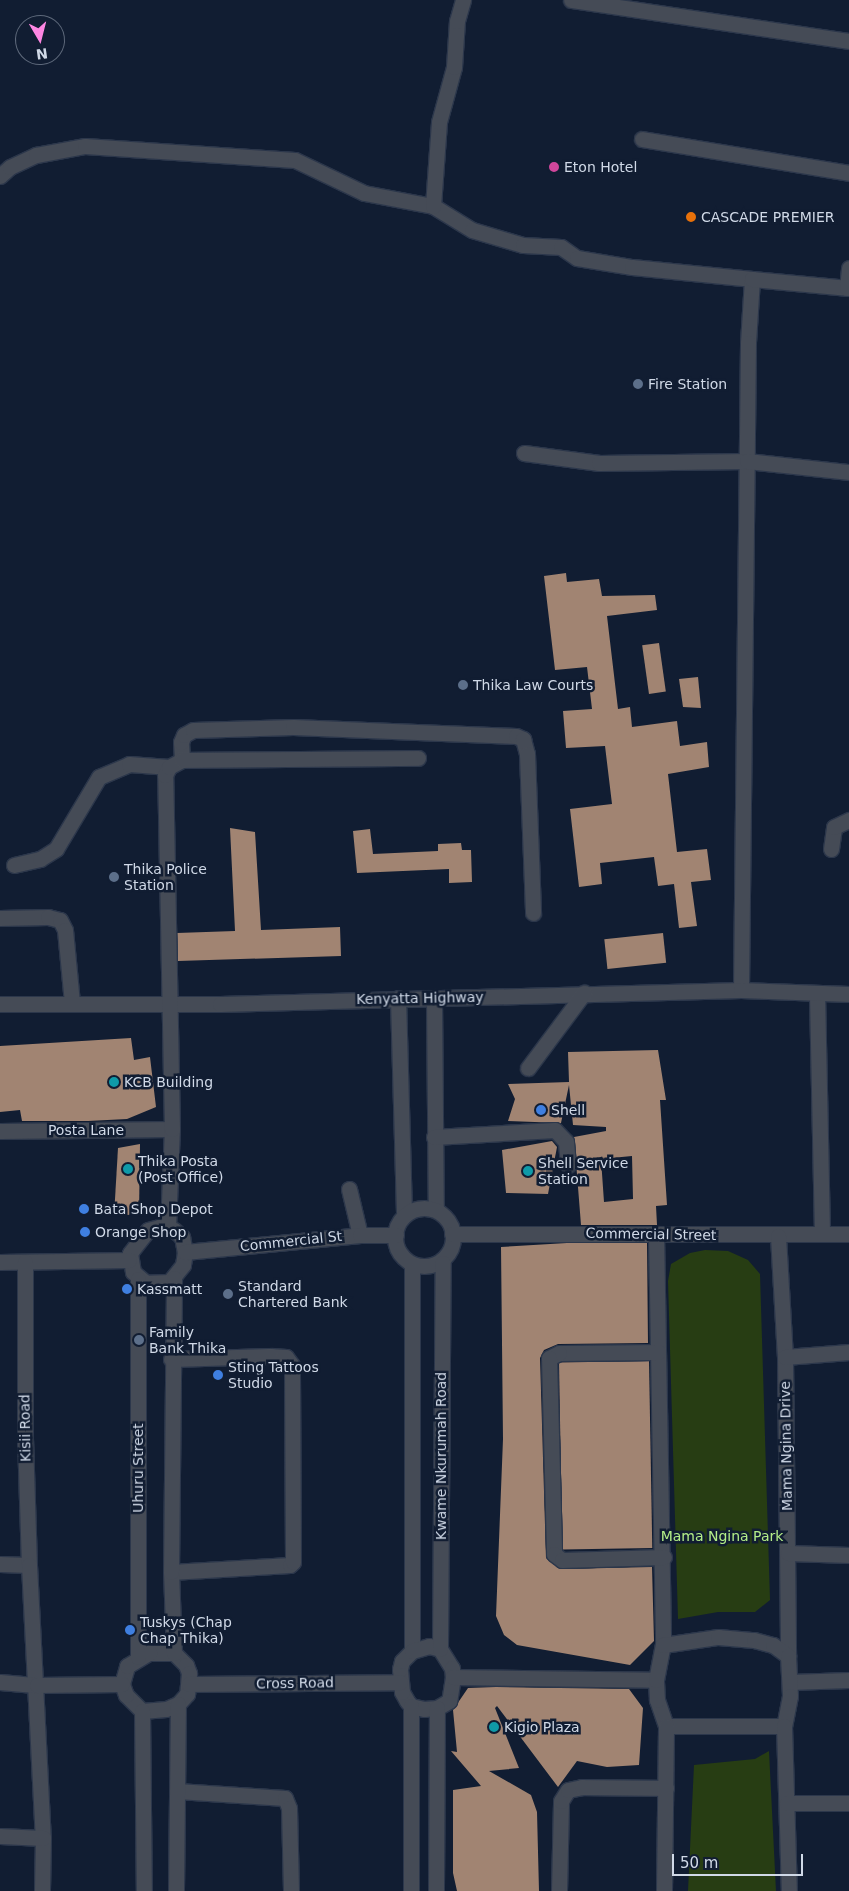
<!DOCTYPE html>
<html>
<head>
<meta charset="utf-8">
<style>
  body { margin:0 }
  #map { position:relative; width:849px; height:1891px; overflow:hidden; background:#111d32; font-family:"DejaVu Sans",sans-serif }
  div>[style] { position:absolute }
  [style*='--x'] { left:calc(var(--x)*1px); top:calc(var(--y)*1px); width:calc(var(--w)*1px); rotate:calc(var(--a)*1deg) }
  .green>* { inset:0; background:#273d13 }
  .building>* { inset:0; background:#a18472; transform-origin:0 0 }
  .roads { filter:drop-shadow(1px 0 #2c374b) drop-shadow(-1px 0 #2c374b) drop-shadow(0 1px #2c374b) drop-shadow(0 -1px #2c374b) }
  .minor>* { height:15px; margin:-7.5px; padding:0 7.5px; transform-origin:7.5px; border-radius:7.5px; background:#454b56 }
  .minor>.ring { margin:-7.5px; padding:0; box-sizing:content-box; background:none; border:15px solid #454b56; border-radius:50% }
  .dots>* { width:14px; height:14px; translate:-50% -50%; box-sizing:border-box; border:2px solid #111d32; border-radius:50% }
  span { translate:-50% -50%; white-space:nowrap; text-align:center; line-height:1.15; -webkit-text-stroke:5px #111d32; paint-order:stroke }
  .poi-label { font-size:14px; color:#d0d9e7 }
  .left { translate:0 -50%; text-align:left }
  .street-label { font-size:14px; color:#d0d9e7 }
  .park-label { font-size:14px; color:#b4ee88 }
  .north { position:absolute; left:15px; top:15px; width:50px; height:50px; box-sizing:border-box; background:#111d32; border:1px solid #5d687a; border-radius:50%; rotate:172deg; font-size:14px; font-weight:700; line-height:20px; text-align:center; color:#d0d9e7 }
  .north::after { content:''; display:block; margin:auto; width:18px; height:22px; background:#fd86e2; clip-path:polygon(50% 0,100% 100%,50% 72%,0 100%) }
  .scale { position:absolute; left:672px; top:1854px; width:131px; height:22px; box-sizing:border-box; border:2px solid #d0d9e7; border-top:0; padding-left:6px; font-size:15px; line-height:18px; white-space:nowrap; color:#d0d9e7; -webkit-text-stroke:4px #111d32; paint-order:stroke }
</style>
</head>
<body>
<div id="map">
  <div class="green">
    <i style="clip-path:polygon(705px 1250px,728px 1251px,748px 1260px,760px 1274px,770px 1600px,755px 1612px,718px 1612px,678px 1619px,668px 1281px,671px 1264px,690px 1253px)"></i>
    <i style="clip-path:polygon(769px 1751px,776px 1891px,688px 1891px,694px 1765px,755px 1759px)"></i>
  </div>
  <div class="building">
    <i style="clip-path:polygon(566px 573px,567px 582px,599px 579px,602px 596px,655px 595px,657px 610px,607px 616px,618px 709px,630px 707px,632px 727px,677px 721px,680px 746px,707px 742px,709px 767px,668px 774px,677px 852px,707px 849px,711px 880px,691px 882px,697px 926px,679px 928px,674px 884px,658px 886px,654px 857px,600px 863px,602px 884px,579px 887px,570px 809px,612px 804px,605px 746px,566px 748px,563px 711px,592px 709px,587px 667px,555px 670px,544px 576px)"></i>
    <i style="left:659px;top:643px;width:49px;height:17px;rotate:82deg"></i>
    <i style="clip-path:polygon(698px 677px,701px 708px,683px 707px,679px 679px)"></i>
    <i style="clip-path:polygon(230px 828px,255px 832px,261px 930px,340px 927px,341px 956px,178px 961px,177px 933px,235px 931px)"></i>
    <i style="clip-path:polygon(370px 829px,373px 854px,438px 851px,438px 844px,461px 843px,462px 850px,471px 850px,472px 882px,449px 883px,449px 869px,357px 873px,353px 831px)"></i>
    <i style="left:663px;top:933px;width:30px;height:59px;rotate:84deg"></i>
    <i style="clip-path:polygon(131px 1038px,134px 1060px,150px 1057px,156px 1107px,127px 1119px,88px 1121px,22px 1121px,20px 1110px,0 1112px,0 1046px)"></i>
    <i style="clip-path:polygon(evenodd,658px 1050px,666px 1100px,660px 1100px,667px 1205px,656px 1206px,657px 1225px,581px 1225px,574px 1137px,606px 1131px,606px 1127px,573px 1125px,569px 1085px,561px 1123px,508px 1121px,515px 1099px,508px 1084px,569px 1082px,568px 1052px,658px 1050px,632px 1156px,633px 1199px,604px 1202px,601px 1159px,632px 1156px)"></i>
    <i style="clip-path:polygon(552px 1141px,557px 1147px,548px 1194px,506px 1193px,502px 1150px)"></i>
    <i style="clip-path:polygon(140px 1144px,139px 1214px,114px 1216px,118px 1148px)"></i>
    <i style="clip-path:polygon(567px 1243px,647px 1243px,648px 1343px,558px 1344px,544px 1350px,540px 1358px,546px 1558px,562px 1569px,652px 1567px,654px 1641px,630px 1665px,517px 1645px,504px 1635px,496px 1616px,503px 1439px,501px 1247px)"></i>
    <i style="left:649px;top:1361px;width:187px;height:90px;rotate:89deg"></i>
    <i style="clip-path:polygon(496px 1687px,629px 1689px,643px 1708px,639px 1765px,607px 1767px,577px 1761px,558px 1787px,497px 1706px,495px 1708px,519px 1768px,489px 1771px,531px 1795px,537px 1812px,539px 1891px,457px 1891px,453px 1873px,453px 1790px,481px 1786px,451px 1751px,457px 1752px,453px 1710px,468px 1688px)"></i>
  </div>
  <div class="roads">
    <div class="minor">
      <i style="--x:571;--y:0;--w:281;--a:8.4"></i>
      <i style="--x:642;--y:139;--w:210;--a:9.3"></i>
      <i style="--x:0;--y:176;--w:13;--a:-42"></i>
      <i style="--x:10;--y:167;--w:29;--a:-25"></i>
      <i style="--x:36;--y:155;--w:50;--a:-10.4"></i>
      <i style="--x:85;--y:146;--w:210;--a:3.8"></i>
      <i style="--x:295;--y:160;--w:76;--a:25.6"></i>
      <i style="--x:364;--y:193;--w:70;--a:10.7"></i>
      <i style="--x:433;--y:206;--w:46;--a:31.6"></i>
      <i style="--x:472;--y:230;--w:53;--a:16.4"></i>
      <i style="--x:523;--y:245;--w:38;--a:3"></i>
      <i style="--x:561;--y:247;--w:19;--a:35"></i>
      <i style="--x:577;--y:258;--w:56;--a:9.3"></i>
      <i style="--x:632;--y:267;--w:121;--a:5.7"></i>
      <i style="--x:752;--y:279;--w:64;--a:93.6"></i>
      <i style="--x:748;--y:343;--w:647;--a:90.62"></i>
      <i style="--x:433;--y:206;--w:84;--a:-85.9"></i>
      <i style="--x:439;--y:122;--w:57;--a:-74.7"></i>
      <i style="--x:454;--y:67;--w:46;--a:-86.3"></i>
      <i style="--x:457;--y:21;--w:22;--a:-74"></i>
      <i style="--x:752;--y:279;--w:97;--a:5.3"></i>
      <i style="--x:847;--y:288;--w:20;--a:-84"></i>
      <i style="--x:524;--y:453;--w:76;--a:7.6"></i>
      <i style="--x:599;--y:463;--w:148;--a:-0.8"></i>
      <i style="--x:747;--y:461;--w:103;--a:6.2"></i>
      <i style="--x:182;--y:760;--w:18;--a:-93"></i>
      <i style="--x:181;--y:742;--w:8;--a:-67"></i>
      <i style="--x:184;--y:735;--w:10;--a:-29"></i>
      <i style="--x:193;--y:730;--w:100;--a:-1.7"></i>
      <i style="--x:293;--y:727;--w:223;--a:2.3"></i>
      <i style="--x:516;--y:736;--w:8;--a:23"></i>
      <i style="--x:523;--y:739;--w:16;--a:75"></i>
      <i style="--x:527;--y:754;--w:159;--a:87.8"></i>
      <i style="--x:831;--y:849;--w:22;--a:-82"></i>
      <i style="--x:834;--y:827;--w:17;--a:-25"></i>
      <i style="--x:14;--y:865;--w:27;--a:-13"></i>
      <i style="--x:40;--y:859;--w:19;--a:-32"></i>
      <i style="--x:56;--y:849;--w:84;--a:-59.2"></i>
      <i style="--x:99;--y:777;--w:33;--a:-23"></i>
      <i style="--x:129;--y:764;--w:40;--a:4.3"></i>
      <i style="--x:0;--y:918;--w:48;--a:-1.2"></i>
      <i style="--x:48;--y:917;--w:12;--a:14"></i>
      <i style="--x:60;--y:920;--w:11;--a:63"></i>
      <i style="--x:65;--y:930;--w:73;--a:84.5"></i>
      <i style="--x:817;--y:994;--w:240;--a:88.8"></i>
      <i style="--x:398;--y:998;--w:214;--a:88.4"></i>
      <i style="--x:434;--y:999;--w:209;--a:89.5"></i>
      <i style="--x:0;--y:1004;--w:220;--a:0"></i>
      <i style="--x:220;--y:1004;--w:521;--a:-1.54"></i>
      <i style="--x:741;--y:990;--w:108;--a:2.1"></i>
      <i style="--x:528;--y:1068;--w:94;--a:-53.3"></i>
      <i style="--x:0;--y:1131;--w:172;--a:-0.7"></i>
      <i style="--x:434;--y:1137;--w:121;--a:-3.3"></i>
      <i style="--x:555;--y:1130;--w:16;--a:47"></i>
      <i style="--x:566;--y:1142;--w:23;--a:85"></i>
      <i style="--x:349;--y:1189;--w:47;--a:76.6"></i>
      <i class="ring" style="left:395px;top:1208px;width:43px;height:43px"></i>
      <i style="--x:159;--y:1227;--w:15;--a:11"></i>
      <i style="--x:174;--y:1230;--w:11;--a:41"></i>
      <i style="--x:182;--y:1237;--w:15;--a:79"></i>
      <i style="--x:185;--y:1252;--w:13;--a:99"></i>
      <i style="--x:183;--y:1265;--w:22;--a:129"></i>
      <i style="--x:169;--y:1282;--w:23;--a:178"></i>
      <i style="--x:146;--y:1283;--w:17;--a:-140"></i>
      <i style="--x:133;--y:1272;--w:19;--a:-99"></i>
      <i style="--x:130;--y:1253;--w:29;--a:-52"></i>
      <i style="--x:148;--y:1230;--w:11;--a:-15"></i>
      <i style="--x:168;--y:1227;--w:98;--a:-87.7"></i>
      <i style="--x:172;--y:1129;--w:354;--a:-91.1"></i>
      <i style="--x:165;--y:775;--w:9;--a:-63"></i>
      <i style="--x:169;--y:767;--w:15;--a:-28"></i>
      <i style="--x:182;--y:760;--w:236;--a:-0.5"></i>
      <i style="--x:452;--y:1234;--w:397;--a:0"></i>
      <i style="--x:656;--y:1234;--w:411;--a:89"></i>
      <i style="--x:778;--y:1236;--w:121;--a:86.7"></i>
      <i style="--x:785;--y:1357;--w:299;--a:89.4"></i>
      <i style="--x:185;--y:1252;--w:176;--a:-5.5"></i>
      <i style="--x:360;--y:1235;--w:36;--a:0"></i>
      <i style="--x:0;--y:1262;--w:129;--a:-0.9"></i>
      <i style="--x:412;--y:1265;--w:386;--a:90"></i>
      <i style="--x:658;--y:1352;--w:99;--a:179.4"></i>
      <i style="--x:559;--y:1353;--w:11;--a:153"></i>
      <i style="--x:549;--y:1358;--w:196;--a:88.5"></i>
      <i style="--x:554;--y:1554;--w:10;--a:37"></i>
      <i style="--x:562;--y:1560;--w:102;--a:-1.7"></i>
      <i style="--x:785;--y:1357;--w:64;--a:-4.5"></i>
      <i style="--x:788;--y:1553;--w:61;--a:1.9"></i>
      <i style="--x:0;--y:1564;--w:29;--a:2"></i>
      <i style="--x:29;--y:1565;--w:126;--a:-91.8"></i>
      <i style="--x:25;--y:1439;--w:177;--a:-90"></i>
      <i style="--x:29;--y:1565;--w:273;--a:87.1"></i>
      <i style="--x:43;--y:1838;--w:53;--a:91.1"></i>
      <i style="--x:171;--y:1572;--w:119;--a:-3.4"></i>
      <i style="--x:290;--y:1565;--w:4;--a:-45"></i>
      <i style="--x:293;--y:1562;--w:197;--a:-90.3"></i>
      <i style="--x:292;--y:1365;--w:10;--a:-127"></i>
      <i style="--x:286;--y:1357;--w:16;--a:-176"></i>
      <i style="--x:270;--y:1356;--w:99;--a:178.3"></i>
      <i style="--x:429;--y:1646;--w:11;--a:15"></i>
      <i style="--x:440;--y:1649;--w:22;--a:58"></i>
      <i style="--x:452;--y:1668;--w:9;--a:84"></i>
      <i style="--x:453;--y:1677;--w:24;--a:99"></i>
      <i style="--x:449;--y:1701;--w:14;--a:150"></i>
      <i style="--x:437;--y:1708;--w:13;--a:176"></i>
      <i style="--x:424;--y:1709;--w:13;--a:-167"></i>
      <i style="--x:411;--y:1706;--w:6;--a:-129"></i>
      <i style="--x:407;--y:1701;--w:10;--a:-119"></i>
      <i style="--x:402;--y:1692;--w:23;--a:-95"></i>
      <i style="--x:400;--y:1669;--w:8;--a:-76"></i>
      <i style="--x:402;--y:1661;--w:14;--a:-45"></i>
      <i style="--x:412;--y:1651;--w:18;--a:-16"></i>
      <i style="--x:440;--y:1649;--w:386;--a:-89.6"></i>
      <i style="--x:149;--y:1653;--w:25;--a:0"></i>
      <i style="--x:174;--y:1653;--w:17;--a:45"></i>
      <i style="--x:186;--y:1665;--w:9;--a:69"></i>
      <i style="--x:189;--y:1673;--w:21;--a:95"></i>
      <i style="--x:187;--y:1694;--w:13;--a:132"></i>
      <i style="--x:178;--y:1704;--w:13;--a:157"></i>
      <i style="--x:166;--y:1709;--w:24;--a:175"></i>
      <i style="--x:142;--y:1711;--w:23;--a:-135"></i>
      <i style="--x:126;--y:1695;--w:12;--a:-110"></i>
      <i style="--x:122;--y:1684;--w:19;--a:-74"></i>
      <i style="--x:127;--y:1666;--w:26;--a:-31"></i>
      <i style="--x:174;--y:1653;--w:81;--a:-92.1"></i>
      <i style="--x:171;--y:1572;--w:294;--a:-89.4"></i>
      <i style="--x:138;--y:1657;--w:378;--a:-90"></i>
      <i style="--x:453;--y:1677;--w:203;--a:0.8"></i>
      <i style="--x:0;--y:1682;--w:37;--a:5"></i>
      <i style="--x:37;--y:1685;--w:85;--a:-0.7"></i>
      <i style="--x:790;--y:1682;--w:59;--a:-1.9"></i>
      <i style="--x:189;--y:1684;--w:211;--a:-0.5"></i>
      <i style="--x:411;--y:1706;--w:185;--a:90"></i>
      <i style="--x:142;--y:1711;--w:180;--a:89.4"></i>
      <i style="--x:784;--y:1726;--w:118;--a:180"></i>
      <i style="--x:666;--y:1726;--w:28;--a:-109"></i>
      <i style="--x:657;--y:1700;--w:20;--a:-93"></i>
      <i style="--x:656;--y:1680;--w:36;--a:-79"></i>
      <i style="--x:663;--y:1645;--w:56;--a:-8.3"></i>
      <i style="--x:718;--y:1637;--w:36;--a:5"></i>
      <i style="--x:754;--y:1640;--w:20;--a:15"></i>
      <i style="--x:773;--y:1645;--w:19;--a:36"></i>
      <i style="--x:788;--y:1656;--w:40;--a:87.1"></i>
      <i style="--x:790;--y:1696;--w:31;--a:101"></i>
      <i style="--x:784;--y:1726;--w:165;--a:88.3"></i>
      <i style="--x:177;--y:1791;--w:108;--a:3.7"></i>
      <i style="--x:285;--y:1798;--w:11;--a:68"></i>
      <i style="--x:289;--y:1808;--w:83;--a:88.6"></i>
      <i style="--x:787;--y:1803;--w:62;--a:0"></i>
      <i style="--x:0;--y:1836;--w:43;--a:2.7"></i>
      <i style="--x:176;--y:1891;--w:187;--a:-89.4"></i>
      <i style="--x:436;--y:1891;--w:183;--a:-89.7"></i>
      <i style="--x:559;--y:1891;--w:90;--a:-88.7"></i>
      <i style="--x:561;--y:1801;--w:13;--a:-58"></i>
      <i style="--x:568;--y:1790;--w:14;--a:-12"></i>
      <i style="--x:582;--y:1787;--w:84;--a:0.7"></i>
      <i style="--x:664;--y:1891;--w:165;--a:-89.3"></i>
    </div>
  </div>
  <div class="dots">
    <i style="left:554px;top:167px;background:#d1479c"></i>
    <i style="left:691px;top:217px;background:#e8710a"></i>
    <i style="left:638px;top:384px;background:#5c6f8a"></i>
    <i style="left:463px;top:685px;background:#5c6f8a"></i>
    <i style="left:114px;top:877px;background:#5c6f8a"></i>
    <i style="left:114px;top:1082px;background:#0f9aa8"></i>
    <i style="left:541px;top:1110px;background:#3f7fe0"></i>
    <i style="left:128px;top:1169px;background:#0f9aa8"></i>
    <i style="left:528px;top:1171px;background:#0f9aa8"></i>
    <i style="left:84px;top:1209px;background:#3f7fe0"></i>
    <i style="left:85px;top:1232px;background:#3f7fe0"></i>
    <i style="left:127px;top:1289px;background:#3f7fe0"></i>
    <i style="left:228px;top:1294px;background:#5c6f8a"></i>
    <i style="left:139px;top:1340px;background:#5c6f8a"></i>
    <i style="left:218px;top:1375px;background:#3f7fe0"></i>
    <i style="left:130px;top:1630px;background:#3f7fe0"></i>
    <i style="left:494px;top:1727px;background:#0f9aa8"></i>
  </div>
  <div class="poi-label">
    <span class="left" style="left:564px;top:167px">Eton Hotel</span>
    <span class="left" style="left:701px;top:217px">CASCADE PREMIER</span>
    <span class="left" style="left:648px;top:384px">Fire Station</span>
    <span class="left" style="left:473px;top:685px">Thika Law Courts</span>
    <span class="left" style="left:124px;top:877px">Thika Police<br>Station</span>
    <span class="left" style="left:124px;top:1082px">KCB Building</span>
    <span class="left" style="left:551px;top:1110px">Shell</span>
    <span class="left" style="left:138px;top:1169px">Thika Posta<br>(Post Office)</span>
    <span class="left" style="left:538px;top:1171px">Shell Service<br>Station</span>
    <span class="left" style="left:94px;top:1209px">Bata Shop Depot</span>
    <span class="left" style="left:95px;top:1232px">Orange Shop</span>
    <span class="left" style="left:238px;top:1294px">Standard<br>Chartered Bank</span>
    <span class="left" style="left:137px;top:1289px">Kassmatt</span>
    <span class="left" style="left:149px;top:1340px">Family<br>Bank Thika</span>
    <span class="left" style="left:228px;top:1375px">Sting Tattoos<br>Studio</span>
    <span class="left" style="left:140px;top:1630px">Tuskys (Chap<br>Chap Thika)</span>
    <span class="left" style="left:504px;top:1727px">Kigio Plaza</span>
  </div>
  <div class="street-label">
    <span style="left:420px;top:998px;rotate:-1deg">Kenyatta Highway</span>
    <span style="left:86px;top:1130px">Posta Lane</span>
    <span style="left:651px;top:1234px;rotate:1deg">Commercial Street</span>
    <span style="left:291px;top:1241px;rotate:-6deg">Commercial St</span>
    <span style="left:25px;top:1428px;rotate:-91deg">Kisii Road</span>
    <span style="left:786px;top:1446px;rotate:-91deg">Mama Ngina Drive</span>
    <span style="left:441px;top:1456px;rotate:-90deg">Kwame Nkurumah Road</span>
    <span style="left:138px;top:1468px;rotate:-90deg">Uhuru Street</span>
    <span style="left:295px;top:1683px;rotate:-1deg">Cross Road</span>
  </div>
  <div class="park-label">
    <span style="left:722px;top:1536px">Mama Ngina Park</span>
  </div>
  <div class="north">N</div>
  <div class="scale">50 m</div>
</div>
</body>
</html>
